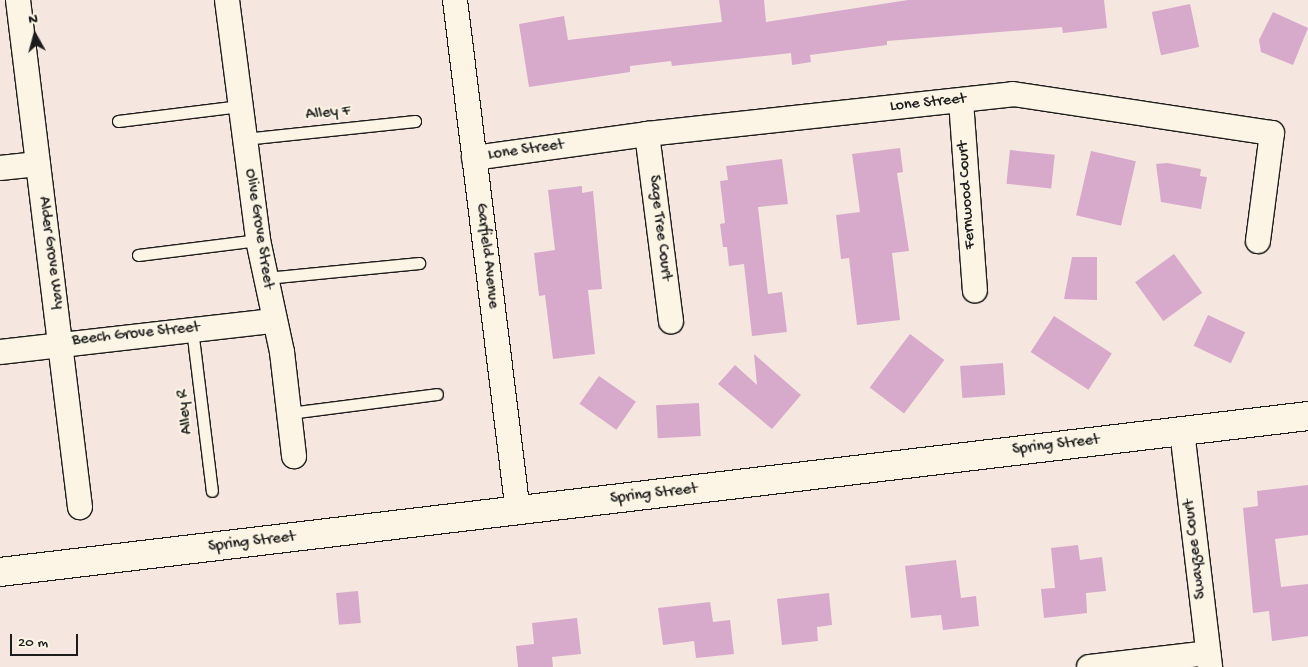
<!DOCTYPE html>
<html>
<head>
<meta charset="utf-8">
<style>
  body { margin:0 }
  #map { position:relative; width:1308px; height:667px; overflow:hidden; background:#f5e6e0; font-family:"Gochi Hand",sans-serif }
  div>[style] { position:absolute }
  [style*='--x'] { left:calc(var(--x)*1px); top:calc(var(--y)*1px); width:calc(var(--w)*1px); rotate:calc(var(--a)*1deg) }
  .building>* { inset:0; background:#d7a9ca; transform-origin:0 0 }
  .roads { filter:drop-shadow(1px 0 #1c1c1c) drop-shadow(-1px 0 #1c1c1c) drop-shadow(0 1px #1c1c1c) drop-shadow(0 -1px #1c1c1c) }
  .lane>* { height:11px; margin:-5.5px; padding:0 5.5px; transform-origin:5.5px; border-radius:5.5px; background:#fcf5e5 }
  .street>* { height:24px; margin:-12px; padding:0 12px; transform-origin:12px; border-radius:12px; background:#fcf5e5 }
  .secondary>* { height:28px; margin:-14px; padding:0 14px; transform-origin:14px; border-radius:14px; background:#fcf5e5 }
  span { translate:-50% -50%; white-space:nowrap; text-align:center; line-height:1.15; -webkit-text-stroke:4px #fcf5e5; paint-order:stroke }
  .street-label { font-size:16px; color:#1c1c1c }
  .north { position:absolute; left:10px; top:10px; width:50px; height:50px; -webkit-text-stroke:4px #fcf5e5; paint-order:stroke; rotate:353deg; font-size:14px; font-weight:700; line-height:20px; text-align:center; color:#1c1c1c }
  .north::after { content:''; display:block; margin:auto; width:18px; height:22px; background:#1c1c1c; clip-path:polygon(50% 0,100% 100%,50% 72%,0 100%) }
  .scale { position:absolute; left:10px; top:634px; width:68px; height:22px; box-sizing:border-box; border:2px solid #1c1c1c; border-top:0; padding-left:6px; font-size:15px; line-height:18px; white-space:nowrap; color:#1c1c1c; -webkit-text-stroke:4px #fcf5e5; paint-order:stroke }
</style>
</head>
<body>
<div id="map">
  <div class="building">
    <i style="clip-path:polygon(719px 0,764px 0,766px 22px,908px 0,1104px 0,1107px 28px,1063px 33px,1062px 27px,887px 41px,887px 45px,810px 55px,811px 62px,792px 65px,791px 53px,672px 66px,671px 61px,630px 66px,630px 72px,529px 87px,519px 24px,564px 16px,568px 40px,722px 22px)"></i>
    <i style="left:1190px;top:4px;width:44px;height:39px;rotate:78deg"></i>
    <i style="clip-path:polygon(1273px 12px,1308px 28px,1293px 65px,1261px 52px,1259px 40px)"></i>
    <i style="clip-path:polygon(900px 148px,903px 172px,897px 173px,909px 251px,892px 253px,900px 320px,857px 325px,849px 258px,841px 259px,836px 215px,860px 212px,852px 154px)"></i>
    <i style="left:1010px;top:150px;width:45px;height:34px;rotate:6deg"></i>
    <i style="left:1091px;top:151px;width:46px;height:66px;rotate:13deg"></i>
    <i style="clip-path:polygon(782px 159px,788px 204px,758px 207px,768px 294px,782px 292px,787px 332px,752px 336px,744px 264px,729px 266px,727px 247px,723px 247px,720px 224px,725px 223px,720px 181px,728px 180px,726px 166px)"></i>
    <i style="clip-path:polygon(1167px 163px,1201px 169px,1200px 176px,1207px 177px,1201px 209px,1161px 202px,1156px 164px)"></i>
    <i style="clip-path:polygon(582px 186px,582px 193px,593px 191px,602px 289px,588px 290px,595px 354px,553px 359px,545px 295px,539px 296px,534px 253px,555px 250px,548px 190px)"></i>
    <i style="left:1174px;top:254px;width:48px;height:48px;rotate:54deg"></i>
    <i style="clip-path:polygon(1072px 257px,1097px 257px,1097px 300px,1064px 299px)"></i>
    <i style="left:1208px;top:315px;width:41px;height:34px;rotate:25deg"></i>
    <i style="left:1054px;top:316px;width:69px;height:43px;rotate:33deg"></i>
    <i style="left:910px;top:334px;width:43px;height:67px;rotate:37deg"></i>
    <i style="clip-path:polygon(754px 354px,801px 395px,772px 429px,718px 384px,735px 365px,757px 385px)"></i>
    <i style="left:1003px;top:363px;width:32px;height:43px;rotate:86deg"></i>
    <i style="left:599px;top:376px;width:45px;height:34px;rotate:35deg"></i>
    <i style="left:699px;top:403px;width:33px;height:43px;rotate:87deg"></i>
    <i style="clip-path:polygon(1308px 485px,1308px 535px,1275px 539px,1281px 587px,1308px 584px,1308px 636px,1272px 641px,1269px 611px,1253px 613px,1243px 508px,1258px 506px,1257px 491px)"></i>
    <i style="clip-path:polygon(1078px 545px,1080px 560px,1102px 557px,1106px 591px,1086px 593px,1087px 613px,1044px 618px,1041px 589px,1055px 588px,1051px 548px)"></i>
    <i style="clip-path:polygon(956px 560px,961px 598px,976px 596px,979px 626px,943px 630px,941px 615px,911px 618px,905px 566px)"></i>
    <i style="left:358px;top:591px;width:32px;height:22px;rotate:85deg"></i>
    <i style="clip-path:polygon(829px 593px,832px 625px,817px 627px,818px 641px,782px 645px,777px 599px)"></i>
    <i style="clip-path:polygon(710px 602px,713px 622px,730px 620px,734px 654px,696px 658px,694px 641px,663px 645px,658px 608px)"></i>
    <i style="clip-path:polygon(577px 618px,581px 654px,552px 657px,553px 667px,518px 667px,516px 646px,534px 644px,532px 623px)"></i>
  </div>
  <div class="roads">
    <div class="lane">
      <i style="--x:118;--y:121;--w:123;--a:-7"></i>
      <i style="--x:244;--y:139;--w:172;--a:-6"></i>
      <i style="--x:138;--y:255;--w:121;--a:-7.1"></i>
      <i style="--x:266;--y:278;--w:154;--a:-5.6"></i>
      <i style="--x:192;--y:329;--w:163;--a:83"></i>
      <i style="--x:289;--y:413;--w:149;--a:-7.3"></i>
    </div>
    <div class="street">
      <i style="--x:18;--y:0;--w:511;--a:83.03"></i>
      <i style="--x:227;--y:0;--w:242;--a:82.6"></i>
      <i style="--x:258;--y:240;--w:115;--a:77.9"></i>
      <i style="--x:282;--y:352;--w:105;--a:83.4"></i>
      <i style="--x:455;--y:0;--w:516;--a:82.99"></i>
      <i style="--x:961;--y:101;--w:190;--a:85.8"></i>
      <i style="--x:647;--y:134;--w:189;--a:82.7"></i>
      <i style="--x:474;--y:158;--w:175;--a:-7.9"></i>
      <i style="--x:647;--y:134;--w:368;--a:-6.2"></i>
      <i style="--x:1013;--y:94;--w:262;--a:8.6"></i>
      <i style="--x:1272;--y:133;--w:109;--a:97.4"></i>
      <i style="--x:0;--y:168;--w:38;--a:-6"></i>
      <i style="--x:0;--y:352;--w:274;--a:-6.5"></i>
      <i style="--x:1182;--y:431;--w:238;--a:83.2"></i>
      <i style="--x:1089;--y:667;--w:120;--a:-6.7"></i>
    </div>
    <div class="secondary">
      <i style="--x:0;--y:572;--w:1317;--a:-6.8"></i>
    </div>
  </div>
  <div class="street-label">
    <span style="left:928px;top:104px;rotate:-6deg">Lone Street</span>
    <span style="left:328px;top:114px;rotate:-6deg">Alley F</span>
    <span style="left:526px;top:151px;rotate:-8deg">Lone Street</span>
    <span style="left:968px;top:195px;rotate:-94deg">Fernwood Court</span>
    <span style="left:659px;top:228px;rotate:83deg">Sage Tree Court</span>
    <span style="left:258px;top:229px;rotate:81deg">Olive Grove Street</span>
    <span style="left:50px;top:253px;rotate:82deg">Alder Grove Way</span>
    <span style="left:486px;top:256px;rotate:83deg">Garfield Avenue</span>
    <span style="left:136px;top:335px;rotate:-6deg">Beech Grove Street</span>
    <span style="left:186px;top:412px;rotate:-97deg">Alley R</span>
    <span style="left:1056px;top:446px;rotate:-7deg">Spring Street</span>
    <span style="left:654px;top:495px;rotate:-7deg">Spring Street</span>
    <span style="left:252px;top:543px;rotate:-7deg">Spring Street</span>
    <span style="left:1196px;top:549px;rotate:-97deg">Swayzee Court</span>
  </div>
  <div class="north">N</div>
  <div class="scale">20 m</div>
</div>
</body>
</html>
